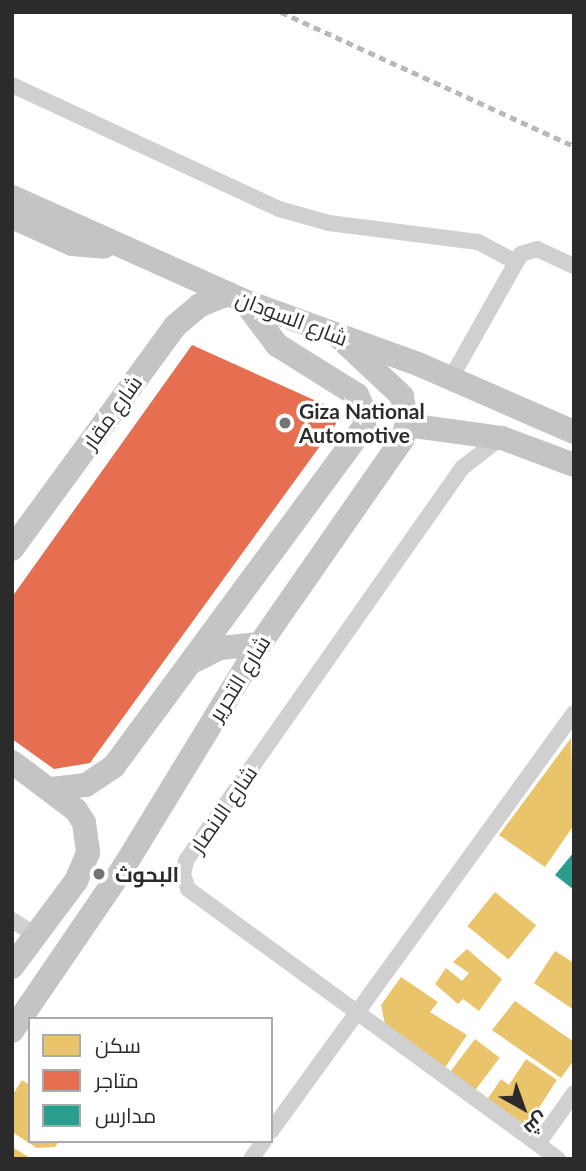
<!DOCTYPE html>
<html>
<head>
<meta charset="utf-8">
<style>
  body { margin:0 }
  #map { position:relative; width:586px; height:1171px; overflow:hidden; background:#fff; font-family:Lato,Cairo,sans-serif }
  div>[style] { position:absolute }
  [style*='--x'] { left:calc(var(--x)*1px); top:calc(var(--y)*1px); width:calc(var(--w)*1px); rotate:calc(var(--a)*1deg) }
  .homes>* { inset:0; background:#e9c46a; transform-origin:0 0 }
  .shops>* { inset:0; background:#e76f51 }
  .schools>* { inset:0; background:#2a9d8f }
  .street>* { height:16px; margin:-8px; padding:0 8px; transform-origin:8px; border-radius:8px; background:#d0d0d0 }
  .primary>* { height:24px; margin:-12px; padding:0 12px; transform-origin:12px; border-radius:12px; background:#c4c4c4 }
  .rail>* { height:5px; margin-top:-2.5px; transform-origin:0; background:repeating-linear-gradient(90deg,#b8b8b8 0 7px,transparent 0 12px) }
  .dots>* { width:19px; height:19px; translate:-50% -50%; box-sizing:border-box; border:4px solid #fff; border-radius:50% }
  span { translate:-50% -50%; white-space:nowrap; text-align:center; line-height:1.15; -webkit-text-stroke:7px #fff; paint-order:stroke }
  .street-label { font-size:21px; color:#2b2b2b }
  .poi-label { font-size:21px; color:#2b2b2b; font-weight:700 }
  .left { translate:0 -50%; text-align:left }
  .frame { position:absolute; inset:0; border:14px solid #2b2b2b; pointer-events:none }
  .legend { position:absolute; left:28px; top:1017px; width:245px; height:126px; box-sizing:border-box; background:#fff; border:2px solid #aaa; margin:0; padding:9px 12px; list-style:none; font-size:21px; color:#2b2b2b }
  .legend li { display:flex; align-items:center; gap:14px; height:35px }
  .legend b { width:35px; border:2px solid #aaa }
  .north { position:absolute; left:488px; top:1073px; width:70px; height:70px; -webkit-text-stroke:5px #fff; paint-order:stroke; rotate:140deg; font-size:19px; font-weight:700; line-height:28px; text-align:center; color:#2b2b2b }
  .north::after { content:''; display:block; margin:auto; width:24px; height:32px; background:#2b2b2b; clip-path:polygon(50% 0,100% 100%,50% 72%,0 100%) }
</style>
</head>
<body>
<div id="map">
  <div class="homes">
    <i style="clip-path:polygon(571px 738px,574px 825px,545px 867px,499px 835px)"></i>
    <i style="left:495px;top:892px;width:53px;height:44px;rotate:39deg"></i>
    <i style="clip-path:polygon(467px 949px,502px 979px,479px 1011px,463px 999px,458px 1004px,435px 984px,446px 968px,462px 981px,469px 973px,453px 962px)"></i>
    <i style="clip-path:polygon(555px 951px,574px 963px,574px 1010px,534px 983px)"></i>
    <i style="clip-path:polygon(401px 977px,438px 1002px,430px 1012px,467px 1035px,444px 1069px,386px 1029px,381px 1005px)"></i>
    <i style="clip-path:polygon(515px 1001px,574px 1042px,574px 1060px,561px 1078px,492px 1030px)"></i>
    <i style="left:475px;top:1039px;width:31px;height:42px;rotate:37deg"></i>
    <i style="clip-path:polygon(526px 1059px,557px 1080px,527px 1126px,487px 1100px,501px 1079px,509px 1085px)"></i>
    <i style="clip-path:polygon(22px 1080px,30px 1085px,30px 1141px,59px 1141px,55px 1147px,37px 1148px,12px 1132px,12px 1096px)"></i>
    <i style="clip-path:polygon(12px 1147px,32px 1159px,12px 1159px)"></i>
  </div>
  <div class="shops">
    <i style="clip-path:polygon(192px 345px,332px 408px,336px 424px,90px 763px,54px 769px,12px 739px,12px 597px)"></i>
  </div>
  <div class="schools">
    <i style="clip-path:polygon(574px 852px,574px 890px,555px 875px)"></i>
  </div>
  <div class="street">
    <i style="--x:12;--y:85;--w:294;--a:24.9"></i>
    <i style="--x:279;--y:209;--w:52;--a:15.6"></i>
    <i style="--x:329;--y:223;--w:150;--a:7.3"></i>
    <i style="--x:478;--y:242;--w:43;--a:27.8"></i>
    <i style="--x:451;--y:378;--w:142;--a:-60.6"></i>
    <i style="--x:521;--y:254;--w:17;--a:-17"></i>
    <i style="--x:537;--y:249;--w:41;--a:24.7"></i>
    <i style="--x:499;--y:439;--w:47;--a:141.9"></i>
    <i style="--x:462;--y:468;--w:480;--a:125.1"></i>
    <i style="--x:186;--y:861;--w:14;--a:102"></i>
    <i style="--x:183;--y:875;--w:15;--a:70"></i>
    <i style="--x:188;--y:889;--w:458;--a:36.1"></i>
    <i style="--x:12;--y:920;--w:27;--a:33"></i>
    <i style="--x:271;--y:1131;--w:516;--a:-54.06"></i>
    <i style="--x:538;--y:1144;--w:62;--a:-54.8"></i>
    <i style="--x:251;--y:1159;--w:22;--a:-54"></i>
  </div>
  <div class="primary">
    <i style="--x:12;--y:197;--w:254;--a:24.1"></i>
    <i style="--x:244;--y:301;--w:185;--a:19.9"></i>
    <i style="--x:418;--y:364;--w:170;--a:23.6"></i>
    <i style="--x:12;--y:217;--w:66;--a:24.2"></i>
    <i style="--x:72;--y:244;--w:32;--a:5"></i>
    <i style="--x:407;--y:425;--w:96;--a:7.8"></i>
    <i style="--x:502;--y:438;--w:77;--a:20.6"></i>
    <i style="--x:12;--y:549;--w:276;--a:-53.8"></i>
    <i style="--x:175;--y:326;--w:33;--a:-40"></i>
    <i style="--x:200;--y:305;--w:31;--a:-21"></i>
    <i style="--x:196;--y:660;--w:27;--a:-27"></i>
    <i style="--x:220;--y:648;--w:40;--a:-5.7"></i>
    <i style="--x:12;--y:762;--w:80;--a:36.9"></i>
    <i style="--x:76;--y:810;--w:15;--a:58"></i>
    <i style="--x:84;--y:823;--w:30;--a:82"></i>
    <i style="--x:88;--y:853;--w:30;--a:113"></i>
    <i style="--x:76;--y:881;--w:107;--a:126.7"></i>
    <i style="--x:52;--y:789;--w:34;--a:-7"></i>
    <i style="--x:86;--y:785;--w:34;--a:-34"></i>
    <i style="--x:114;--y:766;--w:421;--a:-53.6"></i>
    <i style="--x:364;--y:427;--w:17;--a:-90"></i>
    <i style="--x:364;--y:410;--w:17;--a:-115"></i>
    <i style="--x:357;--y:395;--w:94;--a:-148"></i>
    <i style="--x:277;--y:345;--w:55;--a:-126.9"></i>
    <i style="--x:12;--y:1031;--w:195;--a:-55.7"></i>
    <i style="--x:122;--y:870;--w:265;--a:-58.6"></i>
    <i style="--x:260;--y:644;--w:249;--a:-55.2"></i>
    <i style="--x:402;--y:440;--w:16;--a:-72"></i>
    <i style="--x:407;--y:425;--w:29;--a:-100"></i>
    <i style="--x:402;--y:396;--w:86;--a:-136.9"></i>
  </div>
  <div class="rail">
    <i style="--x:281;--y:12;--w:322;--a:24.6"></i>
  </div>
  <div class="dots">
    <i style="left:285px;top:423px;background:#757575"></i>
    <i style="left:99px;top:874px;background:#757575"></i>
  </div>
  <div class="street-label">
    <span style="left:292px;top:318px;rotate:21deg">شارع السودان</span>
    <span style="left:112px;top:412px;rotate:-54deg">شارع مقار</span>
    <span style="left:239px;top:678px;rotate:-58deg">شارع التحرير</span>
    <span style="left:223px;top:809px;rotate:-55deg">شارع الانصار</span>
  </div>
  <div class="poi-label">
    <span class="left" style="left:299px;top:423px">Giza National<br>Automotive</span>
    <span class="left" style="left:115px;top:874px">البحوث</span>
  </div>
  <div class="frame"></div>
  <ul class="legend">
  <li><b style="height:19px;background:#e9c46a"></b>سكن</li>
  <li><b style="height:19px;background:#e76f51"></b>متاجر</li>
  <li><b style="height:19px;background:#2a9d8f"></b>مدارس</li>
  </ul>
  <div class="north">ش</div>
</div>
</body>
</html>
